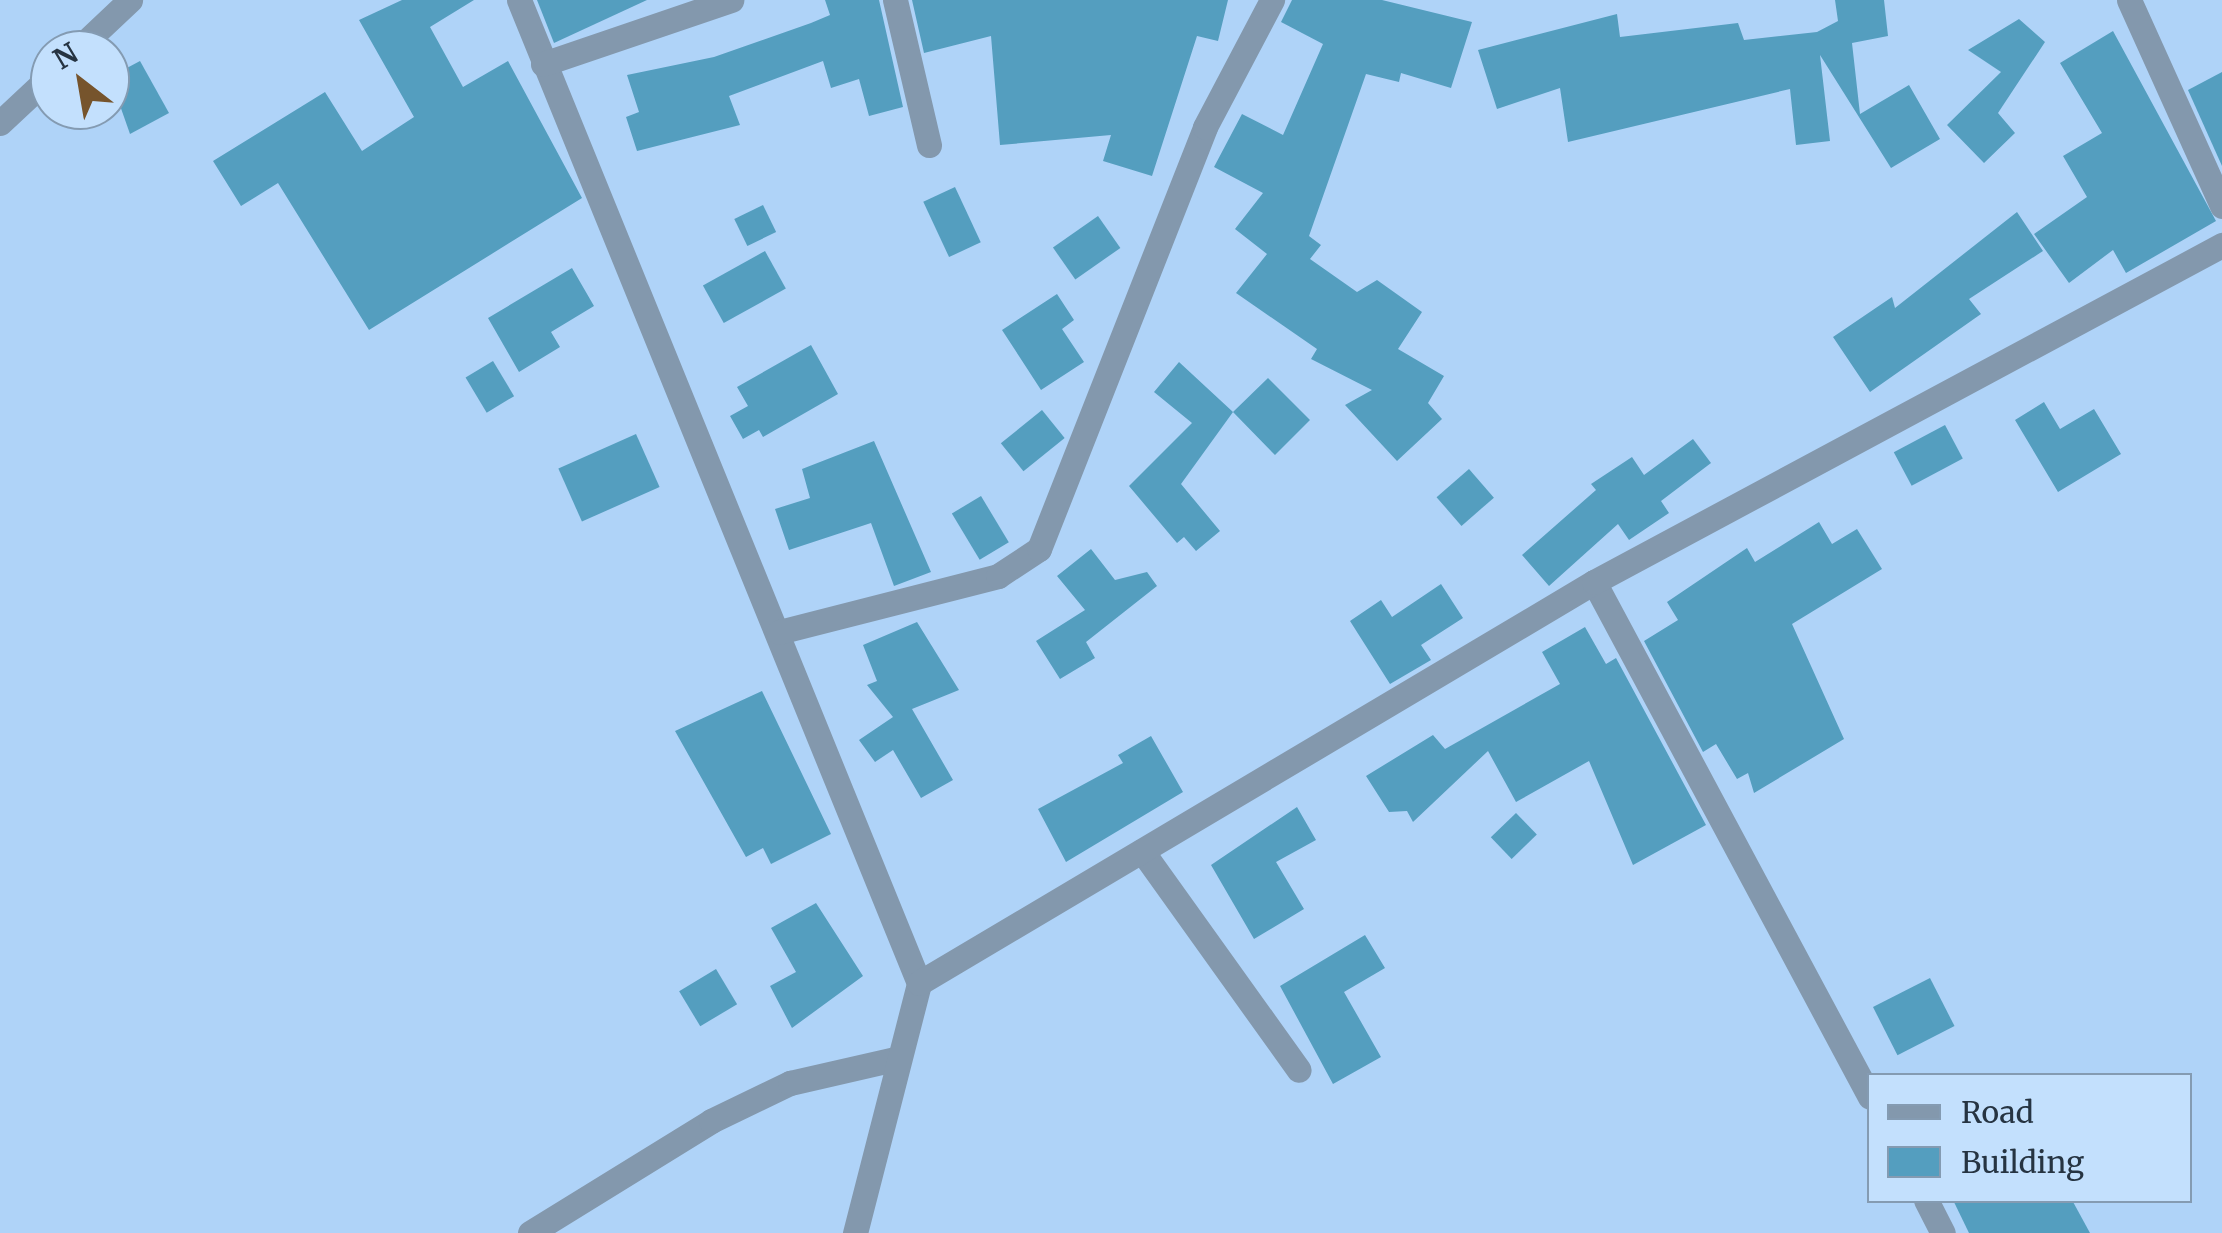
<!DOCTYPE html>
<html>
<head>
<meta charset="utf-8">
<style>
  body { margin:0 }
  #map { position:relative; width:2222px; height:1233px; overflow:hidden; background:#afd3f8; font-family:Merriweather,serif }
  div>[style] { position:absolute }
  [style*='--x'] { left:calc(var(--x)*1px); top:calc(var(--y)*1px); width:calc(var(--w)*1px); rotate:calc(var(--a)*1deg) }
  .building>* { inset:0; background:#549ebf; transform-origin:0 0 }
  .minor>* { height:25px; margin:-12.5px; padding:0 12.5px; transform-origin:12.5px; border-radius:12.5px; background:#8398ad }
  span { translate:-50% -50%; white-space:nowrap; text-align:center; line-height:1.15; -webkit-text-stroke:10px #c3e0fd; paint-order:stroke }
  .legend { position:absolute; left:1867px; top:1073px; width:325px; height:130px; box-sizing:border-box; background:#c3e0fd; border:2px solid #849bb2; margin:0; padding:12px 18px; list-style:none; font-size:30px; color:#263442 }
  .legend li { display:flex; align-items:center; gap:20px; height:50px }
  .legend b { width:50px; border:2px solid #849bb2 }
  .north { position:absolute; left:30px; top:30px; width:100px; height:100px; box-sizing:border-box; background:#c3e0fd; border:2px solid #849bb2; border-radius:50%; rotate:329deg; font-size:28px; font-weight:700; line-height:40px; text-align:center; color:#263442 }
  .north::after { content:''; display:block; margin:auto; width:35px; height:45px; background:#76542c; clip-path:polygon(50% 0,100% 100%,50% 72%,0 100%) }
</style>
</head>
<body>
<div id="map">
  <div class="building">
    <i style="clip-path:polygon(402px 0,474px 0,430px 27px,463px 87px,508px 61px,582px 198px,369px 330px,278px 183px,241px 206px,213px 161px,325px 92px,362px 151px,414px 117px,359px 20px)"></i>
    <i style="clip-path:polygon(537px 0,647px 0,554px 43px)"></i>
    <i style="clip-path:polygon(825px 0,879px 0,903px 107px,869px 116px,859px 79px,831px 88px,823px 61px,729px 96px,740px 125px,637px 151px,626px 117px,639px 112px,627px 75px,714px 57px,811px 23px,830px 15px)"></i>
    <i style="clip-path:polygon(912px 0,1228px 0,1218px 41px,1197px 36px,1152px 176px,1103px 161px,1111px 135px,1000px 145px,991px 36px,924px 53px)"></i>
    <i style="clip-path:polygon(1292px 0,1382px 0,1472px 22px,1451px 88px,1401px 73px,1399px 82px,1366px 74px,1309px 236px,1321px 245px,1310px 259px,1357px 292px,1377px 280px,1422px 312px,1398px 349px,1444px 376px,1428px 403px,1442px 419px,1397px 461px,1345px 405px,1372px 390px,1311px 359px,1317px 349px,1236px 293px,1267px 254px,1235px 229px,1263px 193px,1214px 167px,1242px 114px,1283px 135px,1323px 44px,1281px 22px)"></i>
    <i style="clip-path:polygon(1835px 0,1884px 0,1888px 36px,1852px 43px,1860px 114px,1909px 85px,1940px 139px,1891px 168px,1820px 55px,1830px 141px,1796px 145px,1790px 89px,1568px 142px,1560px 88px,1497px 109px,1478px 50px,1617px 14px,1620px 37px,1738px 23px,1744px 40px,1817px 32px,1838px 21px)"></i>
    <i style="clip-path:polygon(2019px 19px,2045px 42px,1998px 113px,2015px 133px,1984px 163px,1947px 125px,2001px 72px,1968px 50px)"></i>
    <i style="clip-path:polygon(2113px 31px,2216px 221px,2126px 273px,2113px 250px,2069px 283px,2034px 234px,2087px 197px,2063px 156px,2102px 133px,2060px 63px)"></i>
    <i style="clip-path:polygon(140px 61px,169px 113px,130px 134px,110px 77px)"></i>
    <i style="clip-path:polygon(2222px 72px,2222px 166px,2188px 90px)"></i>
    <i style="left:955px;top:187px;width:61px;height:35px;rotate:65deg"></i>
    <i style="left:763px;top:205px;width:30px;height:32px;rotate:64deg"></i>
    <i style="clip-path:polygon(2017px 212px,2043px 251px,1969px 299px,1981px 314px,1870px 392px,1833px 337px,1892px 297px,1895px 308px)"></i>
    <i style="left:1098px;top:216px;width:39px;height:55px;rotate:55deg"></i>
    <i style="left:765px;top:251px;width:43px;height:71px;rotate:61deg"></i>
    <i style="clip-path:polygon(572px 268px,594px 306px,551px 332px,560px 347px,519px 372px,488px 318px)"></i>
    <i style="clip-path:polygon(1057px 294px,1074px 320px,1062px 329px,1084px 362px,1041px 390px,1002px 330px)"></i>
    <i style="clip-path:polygon(811px 345px,838px 394px,763px 437px,759px 430px,743px 439px,730px 416px,748px 406px,737px 387px)"></i>
    <i style="left:493px;top:361px;width:41px;height:32px;rotate:59deg"></i>
    <i style="clip-path:polygon(1179px 362px,1233px 412px,1268px 378px,1310px 420px,1275px 455px,1233px 412px,1181px 484px,1220px 531px,1196px 551px,1184px 537px,1177px 543px,1129px 486px,1192px 423px,1154px 392px)"></i>
    <i style="clip-path:polygon(2044px 402px,2060px 429px,2094px 409px,2121px 454px,2058px 492px,2015px 420px)"></i>
    <i style="left:1042px;top:410px;width:36px;height:53px;rotate:51deg"></i>
    <i style="left:1945px;top:425px;width:38px;height:58px;rotate:62deg"></i>
    <i style="left:636px;top:434px;width:58px;height:85px;rotate:66deg"></i>
    <i style="clip-path:polygon(1693px 439px,1711px 463px,1661px 501px,1669px 513px,1629px 540px,1618px 524px,1549px 586px,1522px 555px,1596px 490px,1591px 484px,1632px 457px,1644px 475px)"></i>
    <i style="clip-path:polygon(874px 441px,931px 572px,894px 586px,871px 523px,789px 550px,775px 509px,810px 498px,802px 469px)"></i>
    <i style="left:1469px;top:469px;width:38px;height:43px;rotate:49deg"></i>
    <i style="left:981px;top:496px;width:54px;height:34px;rotate:59deg"></i>
    <i style="clip-path:polygon(1819px 522px,1832px 544px,1857px 529px,1882px 569px,1792px 624px,1844px 739px,1754px 793px,1748px 773px,1737px 779px,1716px 744px,1703px 752px,1644px 641px,1678px 620px,1667px 602px,1747px 548px,1755px 562px)"></i>
    <i style="clip-path:polygon(1091px 549px,1115px 580px,1147px 572px,1157px 586px,1086px 642px,1095px 658px,1060px 679px,1036px 641px,1085px 610px,1057px 576px)"></i>
    <i style="clip-path:polygon(1441px 584px,1463px 618px,1421px 645px,1431px 660px,1390px 684px,1350px 621px,1381px 600px,1392px 617px)"></i>
    <i style="clip-path:polygon(917px 622px,959px 690px,912px 709px,953px 780px,921px 798px,893px 750px,875px 762px,859px 740px,893px 717px,867px 685px,877px 681px,863px 645px)"></i>
    <i style="clip-path:polygon(1585px 627px,1606px 664px,1616px 658px,1706px 825px,1633px 865px,1589px 761px,1516px 802px,1488px 751px,1413px 822px,1407px 811px,1389px 812px,1366px 776px,1433px 735px,1445px 749px,1560px 684px,1542px 652px)"></i>
    <i style="clip-path:polygon(762px 691px,831px 834px,771px 864px,763px 848px,746px 857px,675px 731px)"></i>
    <i style="clip-path:polygon(1151px 736px,1183px 792px,1066px 862px,1038px 809px,1123px 763px,1118px 755px)"></i>
    <i style="clip-path:polygon(1297px 807px,1316px 840px,1276px 862px,1304px 909px,1254px 939px,1211px 865px)"></i>
    <i style="left:1516px;top:813px;width:30px;height:35px;rotate:46deg"></i>
    <i style="clip-path:polygon(816px 903px,863px 976px,792px 1028px,770px 986px,796px 972px,771px 928px)"></i>
    <i style="clip-path:polygon(1365px 935px,1385px 968px,1344px 992px,1381px 1057px,1333px 1084px,1280px 986px)"></i>
    <i style="left:716px;top:969px;width:41px;height:43px;rotate:59deg"></i>
    <i style="left:1930px;top:978px;width:54px;height:64px;rotate:63deg"></i>
    <i style="clip-path:polygon(1953px 1200px,2072px 1200px,2090px 1233px,1969px 1233px)"></i>
  </div>
  <div class="minor">
    <i style="--x:519;--y:0;--w:1061;--a:67.86"></i>
    <i style="--x:895;--y:0;--w:149;--a:76.8"></i>
    <i style="--x:2129;--y:0;--w:226;--a:65.7"></i>
    <i style="--x:77;--y:50;--w:73;--a:-43.3"></i>
    <i style="--x:543;--y:64;--w:199;--a:-18.8"></i>
    <i style="--x:0;--y:123;--w:69;--a:-43.2"></i>
    <i style="--x:1594;--y:582;--w:584;--a:61.81"></i>
    <i style="--x:779;--y:632;--w:226;--a:-14.3"></i>
    <i style="--x:998;--y:576;--w:49;--a:-33.4"></i>
    <i style="--x:1039;--y:549;--w:453;--a:-68.5"></i>
    <i style="--x:1205;--y:127;--w:144;--a:-62.2"></i>
    <i style="--x:1142;--y:851;--w:269;--a:54.4"></i>
    <i style="--x:1926;--y:1200;--w:37;--a:63"></i>
    <i style="--x:530;--y:1233;--w:213;--a:-31.7"></i>
    <i style="--x:711;--y:1121;--w:88;--a:-25.7"></i>
    <i style="--x:790;--y:1083;--w:108;--a:-12.9"></i>
    <i style="--x:855;--y:1233;--w:258;--a:-75.6"></i>
    <i style="--x:919;--y:983;--w:785;--a:-30.71"></i>
    <i style="--x:1594;--y:582;--w:713;--a:-28.22"></i>
  </div>
  <ul class="legend">
  <li><b style="height:12px;background:#8398ad"></b>Road</li>
  <li><b style="height:28px;background:#549ebf"></b>Building</li>
  </ul>
  <div class="north">N</div>
</div>
</body>
</html>
